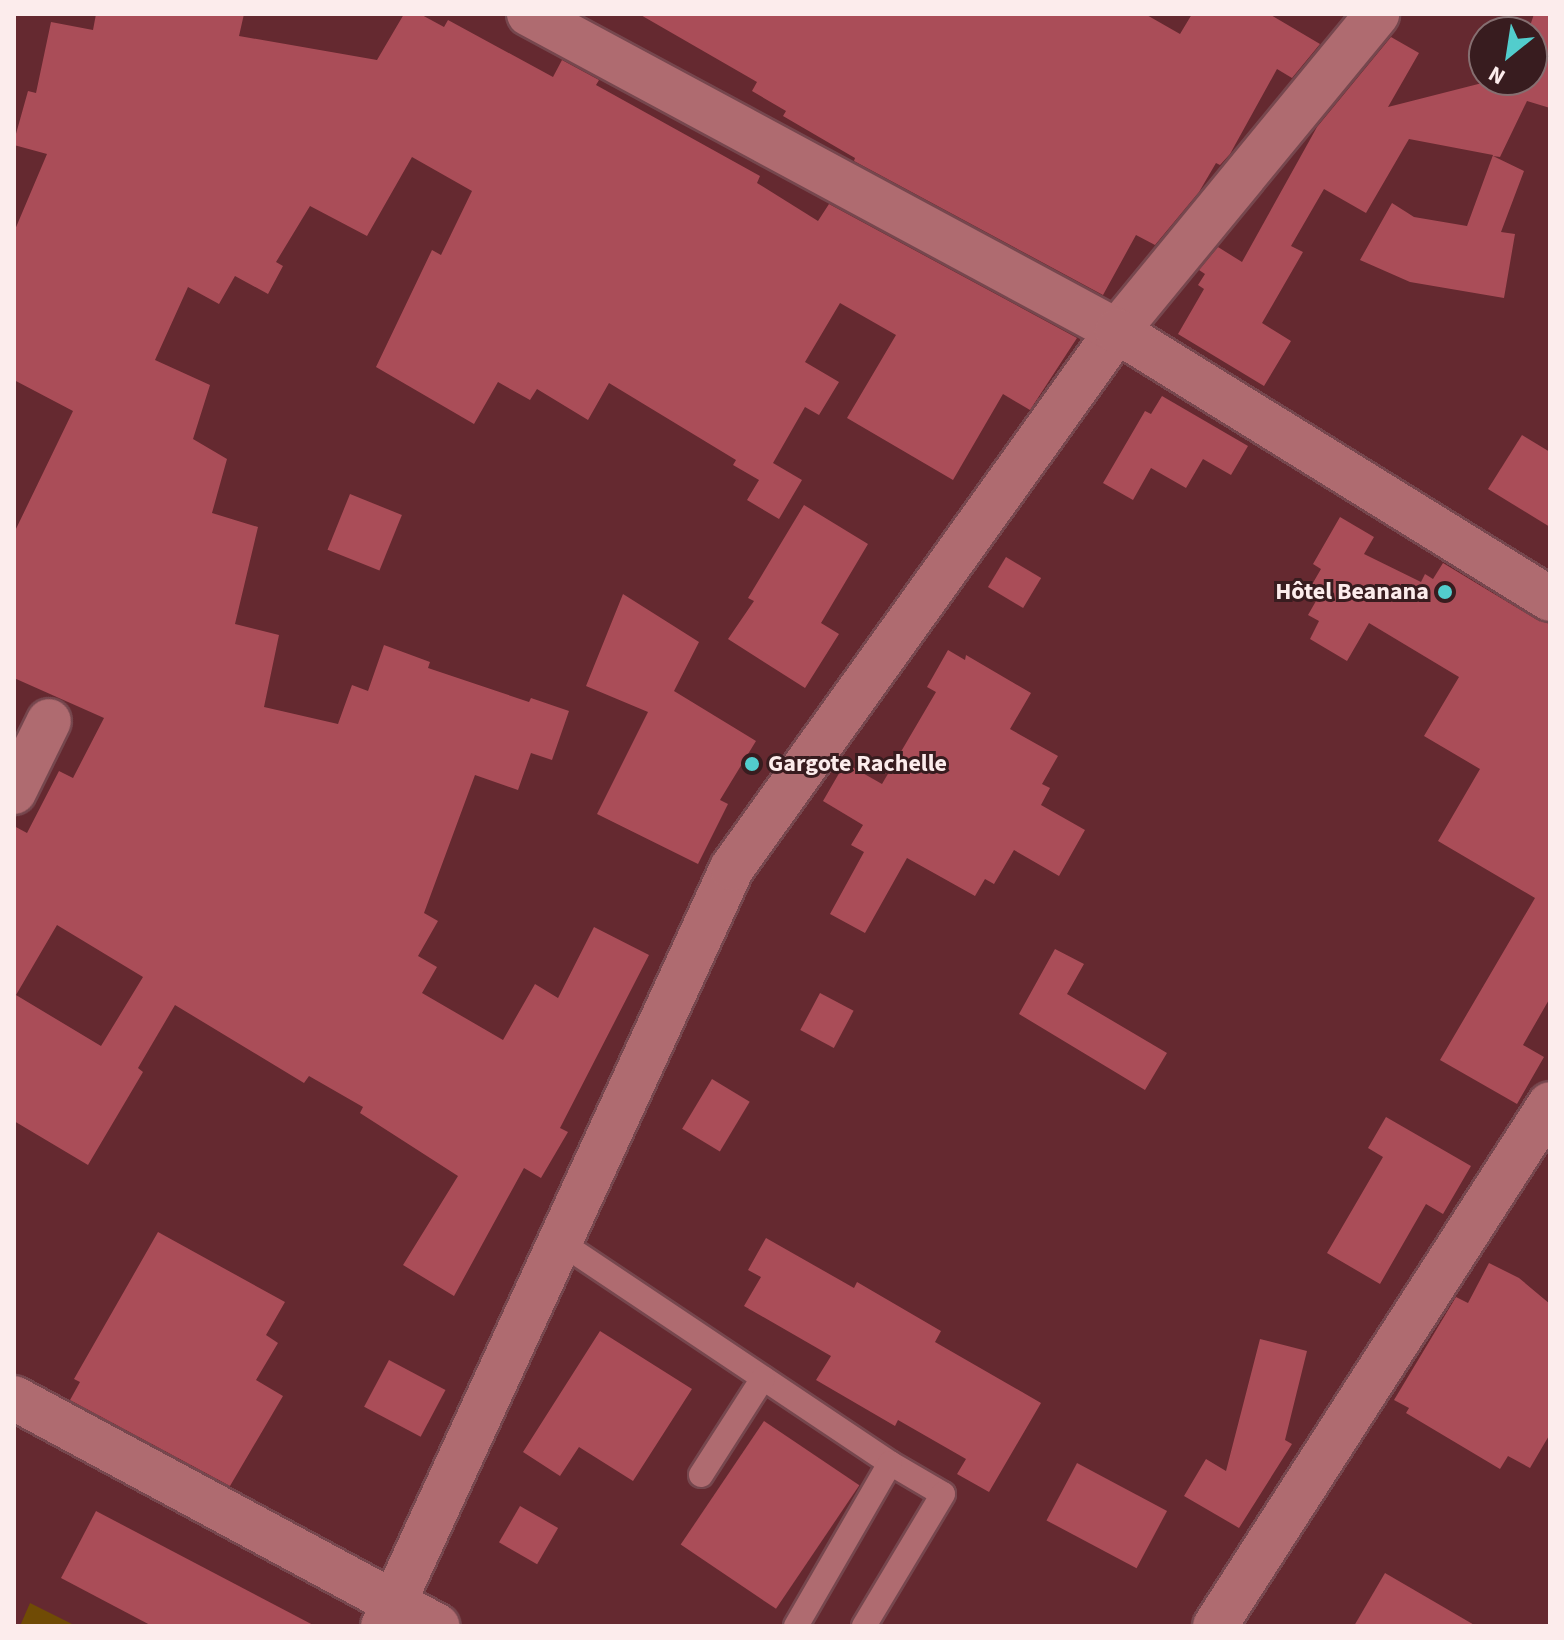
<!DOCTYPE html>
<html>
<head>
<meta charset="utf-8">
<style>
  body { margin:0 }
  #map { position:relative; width:1564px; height:1640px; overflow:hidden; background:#652930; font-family:"Source Sans 3",sans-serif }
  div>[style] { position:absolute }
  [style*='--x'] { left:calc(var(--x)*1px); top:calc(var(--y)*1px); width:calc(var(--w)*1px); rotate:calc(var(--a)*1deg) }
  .green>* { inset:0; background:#704b05 }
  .building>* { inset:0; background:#aa4d58; transform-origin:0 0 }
  .roads { filter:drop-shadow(2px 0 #76474e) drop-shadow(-2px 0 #76474e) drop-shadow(0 2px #76474e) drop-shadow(0 -2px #76474e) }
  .service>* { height:24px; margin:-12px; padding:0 12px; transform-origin:12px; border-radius:12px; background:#af6b70 }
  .minor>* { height:44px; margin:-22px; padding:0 22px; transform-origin:22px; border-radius:22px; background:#af6b70 }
  .tertiary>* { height:44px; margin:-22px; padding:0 22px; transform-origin:22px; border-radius:22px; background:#af6b70 }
  .dots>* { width:22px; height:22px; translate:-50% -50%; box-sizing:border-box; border:4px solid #381c1f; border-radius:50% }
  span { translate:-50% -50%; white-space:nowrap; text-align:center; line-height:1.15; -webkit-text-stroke:6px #381c1f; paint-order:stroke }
  .poi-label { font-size:24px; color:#fcecec; font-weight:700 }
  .right { translate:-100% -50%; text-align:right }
  .left { translate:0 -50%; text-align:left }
  .frame { position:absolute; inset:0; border:16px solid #fcecec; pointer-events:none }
  .north { position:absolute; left:1468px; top:16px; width:80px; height:80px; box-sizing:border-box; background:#381c1f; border:2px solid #866f71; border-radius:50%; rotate:210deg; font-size:22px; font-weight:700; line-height:32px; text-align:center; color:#fcecec }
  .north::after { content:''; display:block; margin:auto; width:28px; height:36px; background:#52cdcd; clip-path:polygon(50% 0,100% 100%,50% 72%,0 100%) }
</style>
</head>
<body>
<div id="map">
  <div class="green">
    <i style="clip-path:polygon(30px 1603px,76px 1626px,20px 1626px)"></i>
  </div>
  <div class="building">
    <i style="clip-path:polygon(evenodd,96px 14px,244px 14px,239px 36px,377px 60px,404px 14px,420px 14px,444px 27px,448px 20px,553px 77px,562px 60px,599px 80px,596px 85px,760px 176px,757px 183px,818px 221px,829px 204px,1077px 338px,1030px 410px,1003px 394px,953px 480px,847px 418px,896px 335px,840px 303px,805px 362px,839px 382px,819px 415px,805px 407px,773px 463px,802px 480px,779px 519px,747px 500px,759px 480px,733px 465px,736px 460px,609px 383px,588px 420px,537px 389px,530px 400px,498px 382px,474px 424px,376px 367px,432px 250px,441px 255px,472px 191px,412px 157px,367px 236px,310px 206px,276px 262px,283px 266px,268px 294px,235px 276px,219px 304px,188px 287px,155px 360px,210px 385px,193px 439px,227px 459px,212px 513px,258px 527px,235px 624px,279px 635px,264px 707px,338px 724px,352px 685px,368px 691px,384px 645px,430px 662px,428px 668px,529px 702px,531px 698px,569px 711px,552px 760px,531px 753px,518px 790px,475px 775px,424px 913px,438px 921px,418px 956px,437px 967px,422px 993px,503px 1040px,535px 984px,558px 998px,594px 927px,649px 955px,560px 1128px,568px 1132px,541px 1178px,524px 1168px,454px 1296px,403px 1265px,458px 1176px,360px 1113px,363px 1107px,309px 1076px,304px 1083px,175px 1005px,138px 1068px,143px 1072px,88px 1165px,14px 1121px,14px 826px,27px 833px,59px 771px,73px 778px,104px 718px,14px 678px,14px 533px,73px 411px,14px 380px,14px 232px,47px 154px,14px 145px,14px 141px,28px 91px,36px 93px,51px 22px,93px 30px,96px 14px,57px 925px,143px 977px,101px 1046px,16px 995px,57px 925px)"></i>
    <i style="clip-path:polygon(639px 14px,1145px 14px,1180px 34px,1192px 14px,1269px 14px,1320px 44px,1292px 78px,1277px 69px,1230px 154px,1220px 165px,1216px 163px,1199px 192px,1155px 245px,1136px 235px,1103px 295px,854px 161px,855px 158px,783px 116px,786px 111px,752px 91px,757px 82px)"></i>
    <i style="clip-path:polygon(1534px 14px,1550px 14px,1550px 108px,1527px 101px,1500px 157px,1493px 156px,1524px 171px,1501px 232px,1515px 234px,1504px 298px,1410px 282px,1360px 260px,1392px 203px,1414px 217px,1467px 226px,1493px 155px,1409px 139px,1366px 213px,1324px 189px,1291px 246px,1303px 252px,1262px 323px,1291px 341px,1264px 386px,1178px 334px,1204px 289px,1198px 285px,1205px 274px,1199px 270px,1218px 247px,1242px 262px,1317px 127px,1391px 37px,1419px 53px,1388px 107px,1494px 80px,1532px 80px,1532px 32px,1528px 32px)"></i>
    <i style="clip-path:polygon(1162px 396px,1248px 446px,1231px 475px,1203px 459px,1186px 488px,1151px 468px,1133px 500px,1103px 483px,1145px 411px,1151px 414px)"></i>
    <i style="clip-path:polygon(1522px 435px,1550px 452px,1550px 527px,1488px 489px)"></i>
    <i style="left:350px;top:494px;width:56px;height:60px;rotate:22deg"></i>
    <i style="clip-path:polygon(804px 505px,868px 544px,821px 623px,839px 634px,805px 688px,728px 639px,754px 601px,748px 598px)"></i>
    <i style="clip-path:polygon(1340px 517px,1374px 537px,1364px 554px,1421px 582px,1425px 574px,1433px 579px,1443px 563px,1537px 620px,1550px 624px,1550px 998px,1523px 1045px,1544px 1057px,1517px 1104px,1440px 1060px,1535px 898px,1438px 841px,1480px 769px,1424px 736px,1459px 677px,1369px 623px,1347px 661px,1310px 639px,1319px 621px,1308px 615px,1320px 594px,1310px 588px,1321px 569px,1313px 564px)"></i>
    <i style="left:1006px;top:557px;width:41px;height:35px;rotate:31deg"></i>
    <i style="clip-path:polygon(623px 594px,699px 642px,674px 691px,756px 741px,720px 800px,728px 804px,698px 864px,597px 814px,648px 712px,586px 686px)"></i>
    <i style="clip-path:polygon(948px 650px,965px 660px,966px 655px,1031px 693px,1010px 729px,1058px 756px,1042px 784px,1050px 788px,1041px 805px,1085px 830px,1059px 876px,1014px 850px,994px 884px,985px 879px,975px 896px,907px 858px,865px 933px,830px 914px,864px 852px,851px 845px,863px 825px,823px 801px,845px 763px,882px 784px,936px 692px,927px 687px)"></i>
    <i style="clip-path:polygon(1055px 949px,1084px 964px,1067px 994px,1167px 1053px,1145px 1090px,1019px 1014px)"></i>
    <i style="left:820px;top:993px;width:38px;height:42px;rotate:28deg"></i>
    <i style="left:712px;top:1079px;width:44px;height:58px;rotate:31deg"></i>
    <i style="clip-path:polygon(1386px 1117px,1471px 1166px,1443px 1214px,1426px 1204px,1380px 1284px,1327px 1253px,1383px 1157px,1368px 1148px)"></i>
    <i style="clip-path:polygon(158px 1232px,285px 1302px,266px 1335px,278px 1343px,256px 1380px,283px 1396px,230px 1486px,70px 1400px,80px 1382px,74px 1379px)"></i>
    <i style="clip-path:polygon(766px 1238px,854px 1288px,857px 1282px,941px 1331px,935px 1342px,1041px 1403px,989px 1492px,957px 1474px,966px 1459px,898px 1420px,895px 1426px,816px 1380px,831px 1356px,744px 1306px,761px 1277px,748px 1270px)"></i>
    <i style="clip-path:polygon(1489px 1263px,1519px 1278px,1550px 1304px,1550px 1434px,1530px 1468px,1508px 1456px,1500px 1469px,1406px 1413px,1409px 1408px,1394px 1400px,1456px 1297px,1468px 1303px)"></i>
    <i style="clip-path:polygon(600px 1331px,692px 1389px,633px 1481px,579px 1447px,560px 1476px,523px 1452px)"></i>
    <i style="clip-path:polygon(1260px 1339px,1307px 1351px,1285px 1440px,1292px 1444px,1239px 1528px,1184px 1496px,1206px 1459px,1226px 1471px)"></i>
    <i style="left:389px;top:1360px;width:64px;height:53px;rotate:28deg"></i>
    <i style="left:764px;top:1421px;width:115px;height:149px;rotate:34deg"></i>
    <i style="left:1077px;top:1463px;width:102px;height:65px;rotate:28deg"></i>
    <i style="left:520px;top:1506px;width:44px;height:42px;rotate:30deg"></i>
    <i style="clip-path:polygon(96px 1511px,315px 1626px,152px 1626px,61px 1578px)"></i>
    <i style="clip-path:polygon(1385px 1573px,1476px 1626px,1354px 1626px)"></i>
  </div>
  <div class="roads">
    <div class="service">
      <i style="--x:560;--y:1242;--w:397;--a:33.8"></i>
      <i style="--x:890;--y:1463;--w:61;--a:30.3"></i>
      <i style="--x:943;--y:1494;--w:154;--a:120.9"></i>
      <i style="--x:701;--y:1475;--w:115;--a:-57.4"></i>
      <i style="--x:796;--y:1626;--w:188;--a:-60"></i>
    </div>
    <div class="minor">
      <i style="--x:14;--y:792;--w:79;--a:-63.8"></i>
      <i style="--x:14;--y:1398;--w:481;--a:28.3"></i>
      <i style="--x:383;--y:1626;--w:834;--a:-65.28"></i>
      <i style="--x:732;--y:868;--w:661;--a:-54.36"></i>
      <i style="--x:1117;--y:331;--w:410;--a:-50.6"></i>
    </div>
    <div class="tertiary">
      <i style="--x:529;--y:14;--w:668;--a:28.33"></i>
      <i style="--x:1117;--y:331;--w:509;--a:31.75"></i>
      <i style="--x:1215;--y:1626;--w:620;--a:-57.31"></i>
    </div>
  </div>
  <div class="dots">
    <i style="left:1445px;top:592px;background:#52cdcd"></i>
    <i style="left:752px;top:764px;background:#52cdcd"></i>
  </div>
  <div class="poi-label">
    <span class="right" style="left:1429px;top:592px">Hôtel Beanana</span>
    <span class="left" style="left:768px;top:764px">Gargote Rachelle</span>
  </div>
  <div class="frame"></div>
  <div class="north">N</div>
</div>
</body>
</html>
